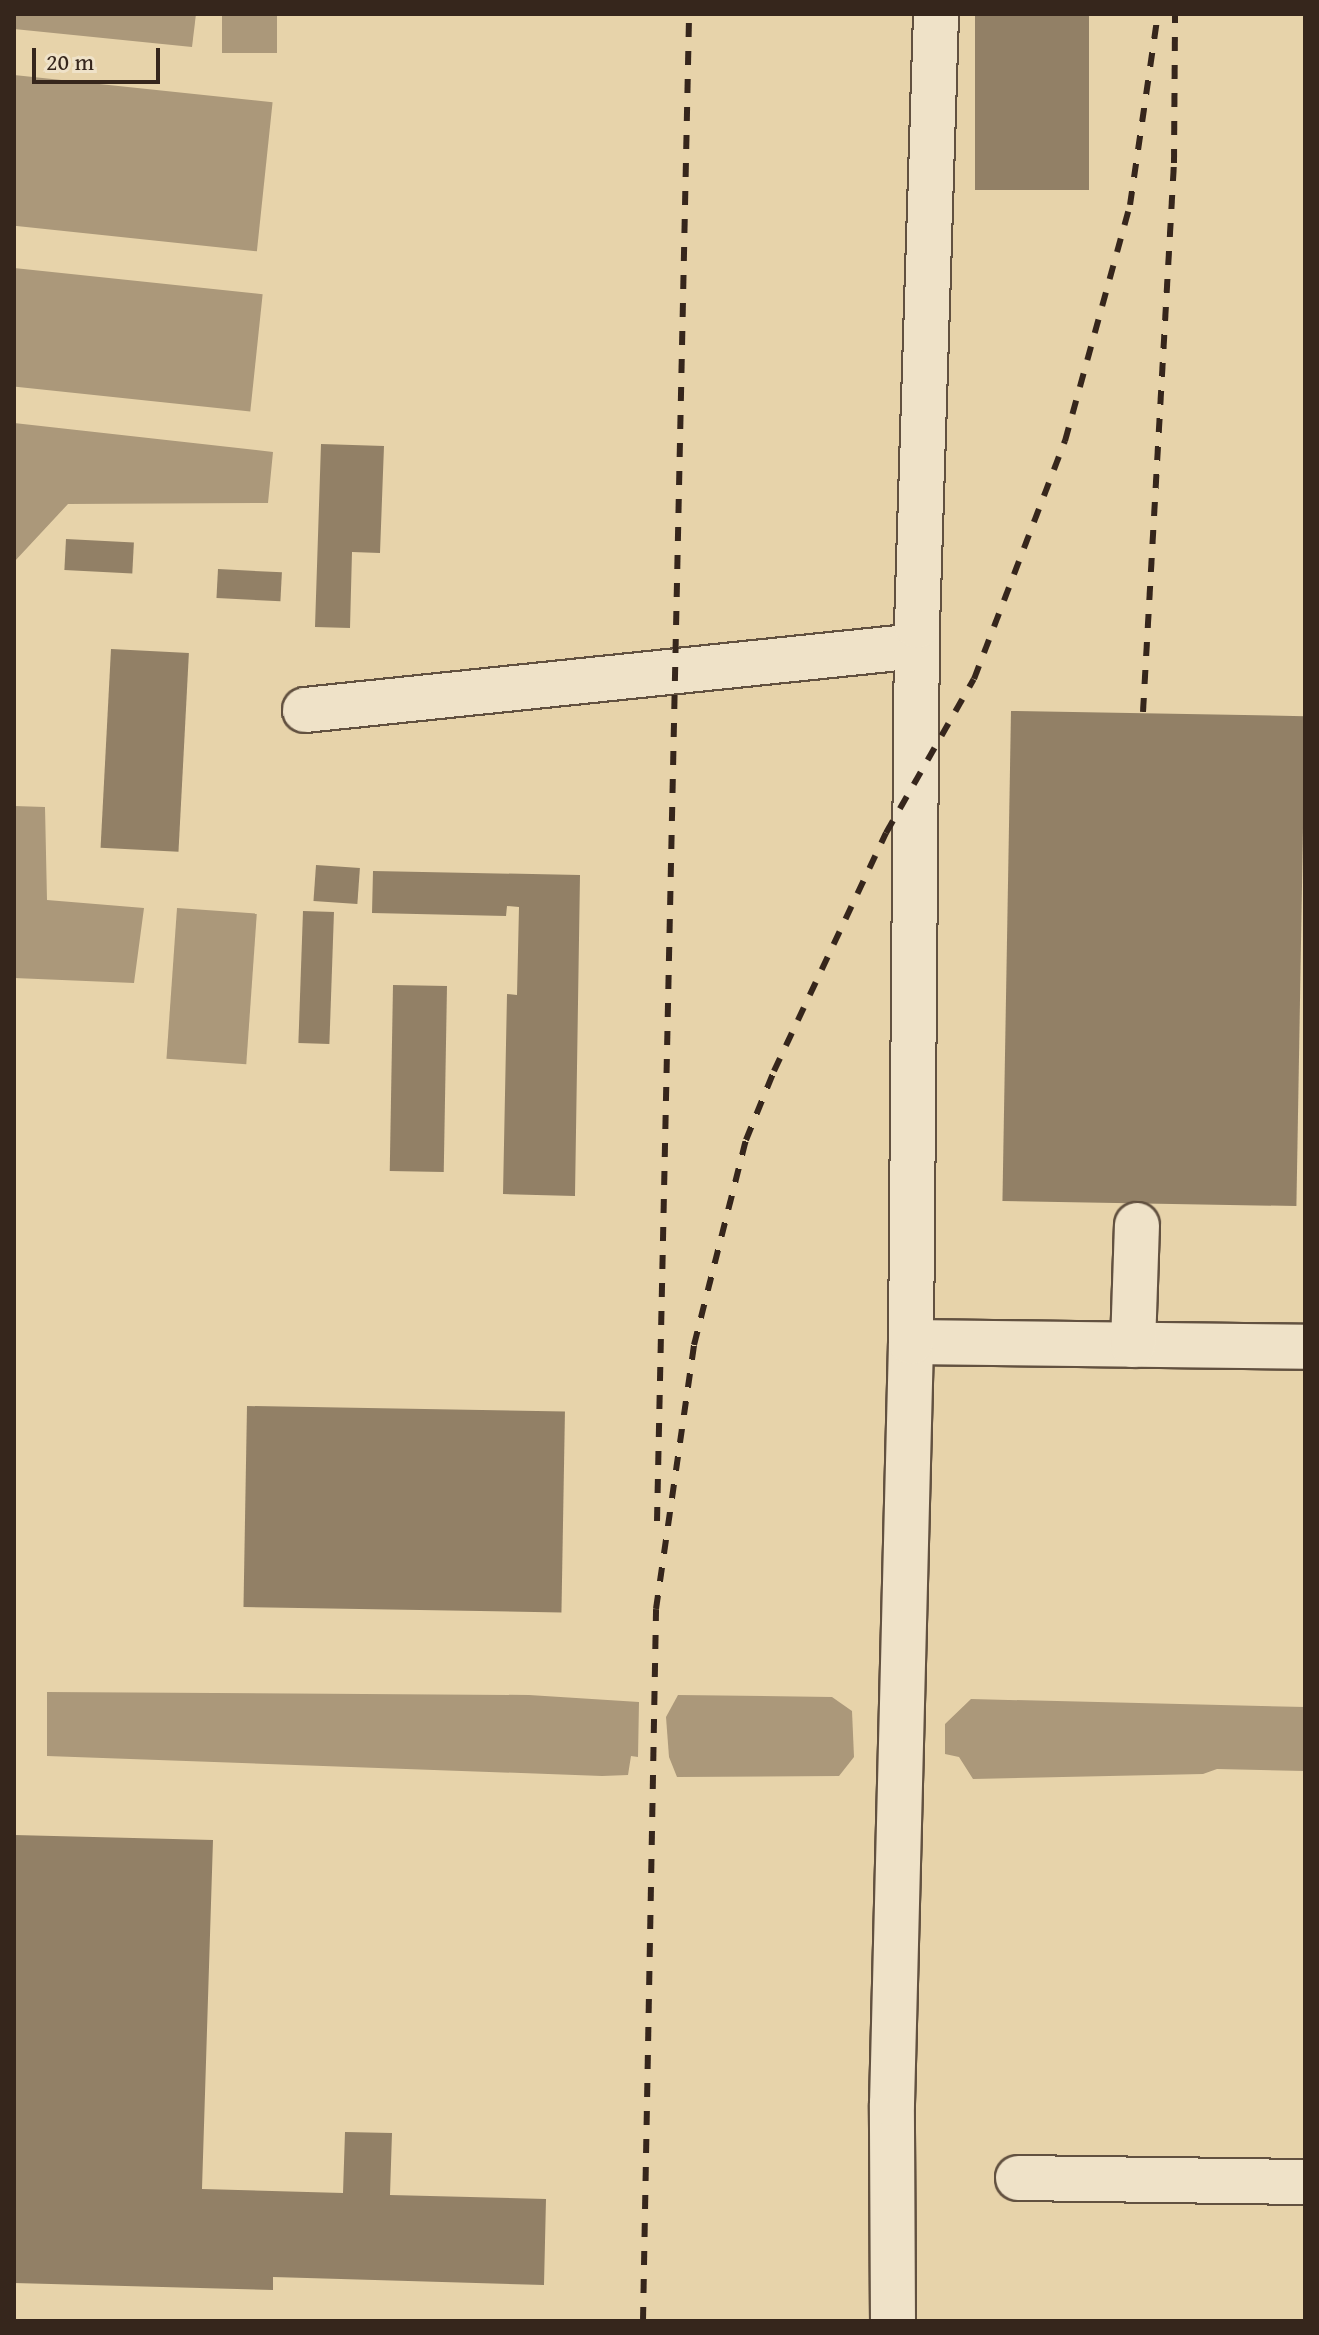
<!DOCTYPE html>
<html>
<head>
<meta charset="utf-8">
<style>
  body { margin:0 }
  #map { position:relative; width:1319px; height:2335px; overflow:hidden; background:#e7d3aa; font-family:"Gentium Book Plus",serif }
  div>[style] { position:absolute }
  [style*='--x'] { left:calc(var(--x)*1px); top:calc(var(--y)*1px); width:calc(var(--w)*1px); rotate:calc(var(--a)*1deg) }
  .water>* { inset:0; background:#ab987a; transform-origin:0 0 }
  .building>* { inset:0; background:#928066; transform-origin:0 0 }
  .roads { filter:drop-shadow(2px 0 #625140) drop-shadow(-2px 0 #625140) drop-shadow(0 2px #625140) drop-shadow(0 -2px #625140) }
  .minor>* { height:44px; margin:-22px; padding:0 22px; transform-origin:22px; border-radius:22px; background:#efe2c8 }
  .rail>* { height:6px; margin-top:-3px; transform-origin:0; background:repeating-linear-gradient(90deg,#36261c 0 14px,transparent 0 28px) }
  span { translate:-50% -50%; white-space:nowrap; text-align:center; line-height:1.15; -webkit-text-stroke:7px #efe2c8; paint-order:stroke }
  .frame { position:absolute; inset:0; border:16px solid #36261c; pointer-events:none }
  .scale { position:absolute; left:32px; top:48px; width:128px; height:36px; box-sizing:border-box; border:4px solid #36261c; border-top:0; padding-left:10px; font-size:24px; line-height:28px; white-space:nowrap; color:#36261c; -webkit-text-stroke:6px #efe2c8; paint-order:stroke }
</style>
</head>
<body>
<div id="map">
  <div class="water">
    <i style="clip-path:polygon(14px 14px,196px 14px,192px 47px,14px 29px)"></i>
    <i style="left:222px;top:14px;width:55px;height:39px"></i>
    <i style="left:14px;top:75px;width:260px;height:150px;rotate:6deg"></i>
    <i style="left:14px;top:268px;width:250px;height:118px;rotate:6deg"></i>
    <i style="clip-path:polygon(14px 423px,273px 452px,268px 503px,68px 504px,14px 562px)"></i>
    <i style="clip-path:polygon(14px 806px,45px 807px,47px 900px,144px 908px,134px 983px,14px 978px)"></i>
    <i style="left:177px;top:908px;width:80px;height:151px;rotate:4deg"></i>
    <i style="clip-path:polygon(47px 1692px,529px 1695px,639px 1702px,638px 1757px,631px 1756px,628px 1775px,602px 1776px,47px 1756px)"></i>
    <i style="clip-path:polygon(678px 1695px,832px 1697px,852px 1711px,854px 1757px,839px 1776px,677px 1777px,669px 1757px,666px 1717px)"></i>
    <i style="clip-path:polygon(971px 1699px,1305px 1707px,1305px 1771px,1217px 1769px,1203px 1774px,973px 1779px,959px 1757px,945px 1754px,945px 1724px)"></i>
  </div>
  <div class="building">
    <i style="left:975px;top:14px;width:114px;height:176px"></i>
    <i style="clip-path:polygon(321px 444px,384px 446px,380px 553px,352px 552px,350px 628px,315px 627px)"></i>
    <i style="left:66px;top:539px;width:68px;height:31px;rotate:3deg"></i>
    <i style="left:218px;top:569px;width:64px;height:29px;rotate:3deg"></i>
    <i style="left:111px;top:649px;width:78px;height:199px;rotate:3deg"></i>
    <i style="left:1011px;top:711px;width:294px;height:490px;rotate:1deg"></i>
    <i style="left:316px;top:865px;width:44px;height:36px;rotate:4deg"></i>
    <i style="clip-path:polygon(373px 871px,580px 875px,575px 1196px,503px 1194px,507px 994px,517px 995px,519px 907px,507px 906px,506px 916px,372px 913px)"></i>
    <i style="left:303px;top:911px;width:31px;height:132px;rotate:2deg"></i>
    <i style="left:393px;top:985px;width:54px;height:186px;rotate:1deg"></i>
    <i style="left:247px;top:1406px;width:318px;height:201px;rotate:1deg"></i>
    <i style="clip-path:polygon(14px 1835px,213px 1840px,202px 2189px,343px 2193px,345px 2132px,392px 2133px,390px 2195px,546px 2199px,544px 2285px,273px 2277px,273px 2290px,14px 2283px)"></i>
  </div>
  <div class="roads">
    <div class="minor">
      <i style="--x:305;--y:710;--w:615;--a:-5.97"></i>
      <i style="--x:911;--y:1342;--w:394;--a:0.7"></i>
      <i style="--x:1133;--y:1345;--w:120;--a:-88.1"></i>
      <i style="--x:1018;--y:2178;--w:287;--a:0.8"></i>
      <i style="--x:893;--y:2321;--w:217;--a:-90.3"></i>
      <i style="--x:892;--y:2104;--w:762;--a:-88.57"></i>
      <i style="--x:911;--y:1342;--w:716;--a:-89.52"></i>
      <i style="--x:917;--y:626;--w:612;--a:-88.22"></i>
    </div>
  </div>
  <div class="rail">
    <i style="--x:1143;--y:712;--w:550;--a:-86.77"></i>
    <i style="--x:1174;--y:163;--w:149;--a:-89.6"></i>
    <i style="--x:657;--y:1521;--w:1507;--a:-88.78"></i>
    <i style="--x:643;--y:2321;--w:712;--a:-88.95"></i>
    <i style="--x:656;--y:1609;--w:267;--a:-81.8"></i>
    <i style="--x:694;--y:1345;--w:211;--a:-75.8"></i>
    <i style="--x:746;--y:1140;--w:74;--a:-67.9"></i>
    <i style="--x:774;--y:1071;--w:263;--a:-64.8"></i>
    <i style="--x:886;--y:833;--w:177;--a:-60.3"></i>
    <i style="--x:974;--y:679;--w:255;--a:-69.1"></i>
    <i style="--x:1065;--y:441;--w:245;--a:-74.6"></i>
    <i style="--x:1130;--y:205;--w:193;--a:-81.7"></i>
  </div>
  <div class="frame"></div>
  <div class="scale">20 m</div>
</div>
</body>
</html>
